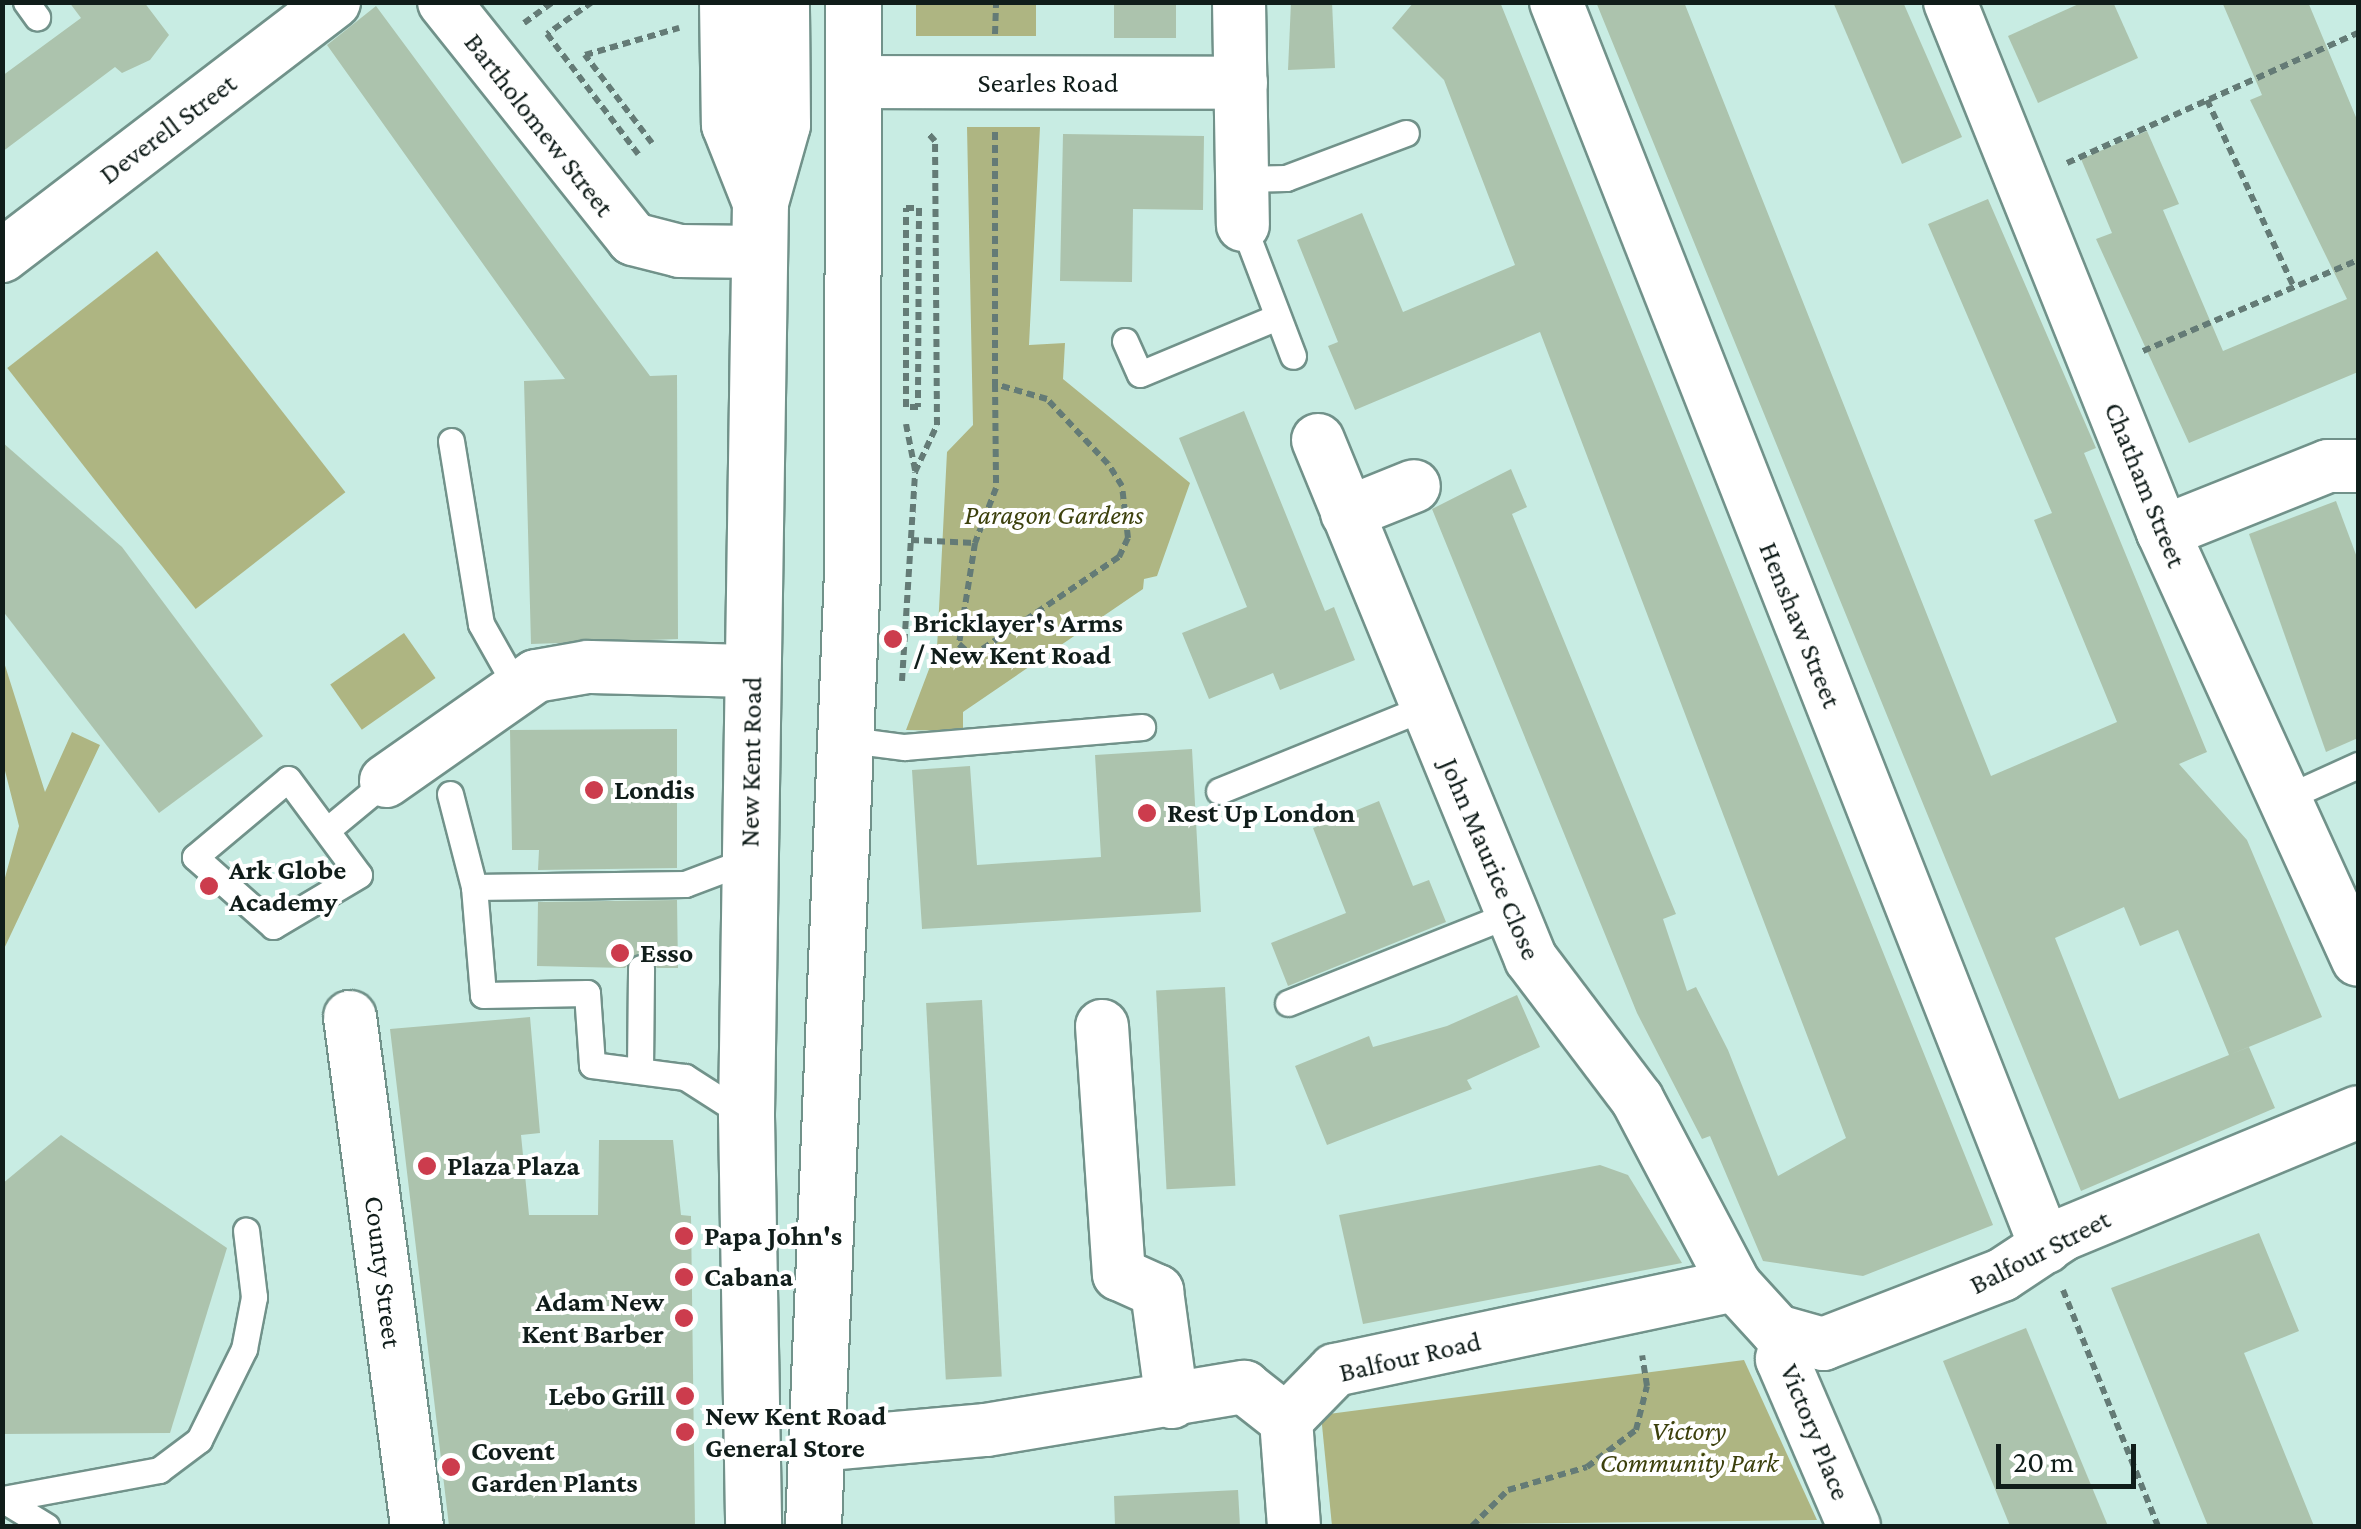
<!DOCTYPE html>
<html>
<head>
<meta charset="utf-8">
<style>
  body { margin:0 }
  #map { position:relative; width:2361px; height:1529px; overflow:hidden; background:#c8ece3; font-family:"Crimson Pro",serif }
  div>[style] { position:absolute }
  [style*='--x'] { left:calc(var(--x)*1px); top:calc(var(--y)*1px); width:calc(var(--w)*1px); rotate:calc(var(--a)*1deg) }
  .green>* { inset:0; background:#aeb582; transform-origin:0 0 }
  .building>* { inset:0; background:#acc3ad; transform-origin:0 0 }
  .path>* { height:6px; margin-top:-3px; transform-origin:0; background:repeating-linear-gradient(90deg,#647b76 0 8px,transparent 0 13px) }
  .roads { filter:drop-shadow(2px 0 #71928a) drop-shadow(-2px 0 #71928a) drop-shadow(0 2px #71928a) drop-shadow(0 -2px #71928a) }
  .lane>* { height:25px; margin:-12.5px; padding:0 12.5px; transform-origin:12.5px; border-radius:12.5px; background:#fff }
  .street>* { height:52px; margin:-26px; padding:0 26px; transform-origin:26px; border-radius:26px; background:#fff }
  .highway>* { height:55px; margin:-27.5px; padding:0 27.5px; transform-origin:27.5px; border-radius:27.5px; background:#fff }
  .dots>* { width:28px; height:28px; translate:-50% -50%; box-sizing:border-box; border:5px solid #fff; border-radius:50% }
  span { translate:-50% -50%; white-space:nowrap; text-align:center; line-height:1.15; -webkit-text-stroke:8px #fff; paint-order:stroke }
  .street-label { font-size:28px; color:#101d1a }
  .park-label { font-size:28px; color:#3c400c; font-style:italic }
  .poi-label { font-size:28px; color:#101d1a; font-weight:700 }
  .left { translate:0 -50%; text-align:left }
  .right { translate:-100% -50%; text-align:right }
  .frame { position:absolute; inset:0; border:5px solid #101d1a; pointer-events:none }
  .scale { position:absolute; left:1996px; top:1444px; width:140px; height:45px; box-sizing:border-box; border:5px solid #101d1a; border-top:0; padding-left:12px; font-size:30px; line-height:35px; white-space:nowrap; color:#101d1a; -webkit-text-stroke:8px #fff; paint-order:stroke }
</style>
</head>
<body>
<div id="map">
  <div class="green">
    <i style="left:916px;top:3px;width:120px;height:33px"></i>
    <i style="clip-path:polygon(967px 127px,1040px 127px,1029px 345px,1065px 343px,1063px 379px,1190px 483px,1157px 576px,1144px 579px,1143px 589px,963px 712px,963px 731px,906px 730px,937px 648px,947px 452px,973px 425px)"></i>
    <i style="left:157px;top:251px;width:306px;height:190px;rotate:52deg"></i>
    <i style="left:404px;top:633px;width:55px;height:90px;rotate:55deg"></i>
    <i style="clip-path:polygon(3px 659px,45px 792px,72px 732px,100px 745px,3px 951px,3px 885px,19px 826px,3px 763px)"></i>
    <i style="clip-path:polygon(1744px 1360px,1817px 1520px,1332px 1526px,1321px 1415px)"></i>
  </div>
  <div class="building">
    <i style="clip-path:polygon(69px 2px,144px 2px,169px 35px,150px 60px,122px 73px,115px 67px,2px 152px,2px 76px,81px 18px)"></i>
    <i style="left:1114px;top:2px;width:62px;height:36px"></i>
    <i style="clip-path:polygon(1291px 2px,1332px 2px,1335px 68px,1288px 70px)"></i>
    <i style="clip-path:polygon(1414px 2px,1500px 2px,1993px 1225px,1863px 1276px,1763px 1261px,1710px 1136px,1702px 1139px,1637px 1013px,1432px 509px,1511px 469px,1527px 507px,1512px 514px,1676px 914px,1663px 919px,1687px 991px,1696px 987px,1728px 1050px,1778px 1176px,1846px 1138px,1540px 332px,1355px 410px,1328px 346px,1338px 342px,1297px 240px,1362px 213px,1403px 312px,1515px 265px,1444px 80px,1392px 28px)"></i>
    <i style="clip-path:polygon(1596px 2px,1684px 2px,1991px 776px,2117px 722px,2034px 520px,2052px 513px,1928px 224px,1988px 199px,2096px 448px,2084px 453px,2207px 752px,2179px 764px,2247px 840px,2322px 1017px,2229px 1055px,2178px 930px,2140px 946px,2124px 907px,2055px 938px,2119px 1099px,2249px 1047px,2275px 1108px,2081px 1191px)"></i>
    <i style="clip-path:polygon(1833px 2px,1903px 2px,1962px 137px,1902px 164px)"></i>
    <i style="clip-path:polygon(2083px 2px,2113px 2px,2138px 58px,2038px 103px,2008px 36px)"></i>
    <i style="clip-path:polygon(2222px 2px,2308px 2px,2358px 122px,2358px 372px,2189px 443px,2096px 239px,2112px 233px,2081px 159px,2147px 131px,2179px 204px,2163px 210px,2223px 351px,2347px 299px,2250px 100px,2262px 95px)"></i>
    <i style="clip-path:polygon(376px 6px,650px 376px,677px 375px,678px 639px,531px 644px,524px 381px,565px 379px,327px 45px)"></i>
    <i style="clip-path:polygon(1063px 134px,1204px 136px,1203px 210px,1133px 209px,1132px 282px,1060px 281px)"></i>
    <i style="clip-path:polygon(1244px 411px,1325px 611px,1334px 607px,1355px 660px,1280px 690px,1273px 673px,1209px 699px,1182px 633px,1247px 607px,1179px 438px)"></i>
    <i style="clip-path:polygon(2px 442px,122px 547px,263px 736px,159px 813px,2px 610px)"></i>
    <i style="clip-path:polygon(2336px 501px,2358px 560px,2358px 738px,2326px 752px,2249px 534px)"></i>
    <i style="clip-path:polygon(677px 729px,677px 868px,538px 870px,539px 850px,512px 850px,510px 730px)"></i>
    <i style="clip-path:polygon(1192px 749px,1201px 912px,922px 929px,912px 770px,970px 766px,977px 865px,1101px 857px,1095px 755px)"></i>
    <i style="clip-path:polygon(1379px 801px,1413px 886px,1429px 880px,1446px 922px,1288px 986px,1271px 943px,1346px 913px,1313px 828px)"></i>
    <i style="clip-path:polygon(677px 900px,678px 968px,657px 968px,640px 952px,625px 968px,537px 966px,538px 902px)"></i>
    <i style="left:1225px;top:987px;width:199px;height:69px;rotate:87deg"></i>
    <i style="clip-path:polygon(1517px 995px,1540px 1047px,1467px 1080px,1472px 1089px,1327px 1145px,1295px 1066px,1369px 1036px,1373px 1047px,1447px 1026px)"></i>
    <i style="left:982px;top:1000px;width:377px;height:56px;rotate:87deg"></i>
    <i style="clip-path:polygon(530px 1017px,540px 1133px,521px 1135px,529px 1215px,598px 1215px,599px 1140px,673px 1140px,681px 1215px,691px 1216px,695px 1526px,449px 1526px,390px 1029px)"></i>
    <i style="clip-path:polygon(61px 1135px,227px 1248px,170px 1433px,2px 1434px,2px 1184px)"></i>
    <i style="clip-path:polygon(1600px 1165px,1628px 1175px,1682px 1263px,1363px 1324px,1339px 1215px)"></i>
    <i style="clip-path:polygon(2259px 1233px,2299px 1331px,2244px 1353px,2314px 1526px,2208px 1526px,2111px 1288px)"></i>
    <i style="clip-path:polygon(2026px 1328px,2108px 1526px,2010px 1526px,1943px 1361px)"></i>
    <i style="clip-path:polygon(1238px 1490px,1240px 1526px,1115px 1526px,1114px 1496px)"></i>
  </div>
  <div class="path">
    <i style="--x:592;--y:2;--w:55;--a:144.6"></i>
    <i style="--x:547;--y:34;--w:151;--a:52.8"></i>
    <i style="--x:524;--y:23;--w:36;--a:-36"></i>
    <i style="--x:995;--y:34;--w:32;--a:-88"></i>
    <i style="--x:2207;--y:100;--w:206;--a:65.1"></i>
    <i style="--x:995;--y:132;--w:252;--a:90"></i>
    <i style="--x:995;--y:384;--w:104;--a:89.4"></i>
    <i style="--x:996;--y:488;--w:59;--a:110.9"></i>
    <i style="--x:975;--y:543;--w:102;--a:99"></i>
    <i style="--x:959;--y:644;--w:18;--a:43"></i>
    <i style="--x:972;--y:656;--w:177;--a:-34"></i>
    <i style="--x:1119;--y:557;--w:21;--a:-65"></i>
    <i style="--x:1128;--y:538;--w:52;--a:-96.6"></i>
    <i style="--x:1122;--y:486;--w:26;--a:-122"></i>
    <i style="--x:1108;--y:464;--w:89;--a:-133.2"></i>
    <i style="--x:1047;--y:399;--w:54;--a:-163.9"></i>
    <i style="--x:652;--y:143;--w:111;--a:-127.3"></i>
    <i style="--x:585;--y:55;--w:98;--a:-16"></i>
    <i style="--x:2067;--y:163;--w:319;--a:-24.1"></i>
    <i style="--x:906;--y:208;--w:13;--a:0"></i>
    <i style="--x:919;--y:208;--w:199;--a:90.3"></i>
    <i style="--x:918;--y:407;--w:12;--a:180"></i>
    <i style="--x:906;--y:407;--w:199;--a:-90"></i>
    <i style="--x:2143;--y:351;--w:233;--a:-22.9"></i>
    <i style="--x:906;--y:424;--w:47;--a:78.9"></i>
    <i style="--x:911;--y:540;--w:64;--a:2.7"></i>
    <i style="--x:902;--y:681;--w:209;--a:-86.4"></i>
    <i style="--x:915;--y:472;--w:52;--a:-64.9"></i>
    <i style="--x:937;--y:425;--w:284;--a:-90.4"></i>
    <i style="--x:935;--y:141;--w:12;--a:-132"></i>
    <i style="--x:2063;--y:1290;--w:254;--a:68.1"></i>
    <i style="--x:1472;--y:1526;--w:51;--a:-45"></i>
    <i style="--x:1508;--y:1490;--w:82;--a:-16.2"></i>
    <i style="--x:1587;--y:1467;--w:61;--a:-37.1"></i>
    <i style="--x:1636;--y:1430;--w:45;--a:-76"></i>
    <i style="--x:1647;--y:1386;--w:31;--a:-99"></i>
  </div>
  <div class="roads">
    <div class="lane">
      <i style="--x:26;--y:2;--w:19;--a:54"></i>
      <i style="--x:1242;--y:179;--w:44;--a:-1.3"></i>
      <i style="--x:1286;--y:178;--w:128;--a:-20.6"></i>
      <i style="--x:1243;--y:225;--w:140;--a:69.1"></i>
      <i style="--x:1125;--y:341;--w:36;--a:66"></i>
      <i style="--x:1140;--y:374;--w:148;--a:-22.6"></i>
      <i style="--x:451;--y:441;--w:185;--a:80.7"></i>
      <i style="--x:481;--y:624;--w:71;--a:60.6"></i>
      <i style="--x:842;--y:739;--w:63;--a:7.4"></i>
      <i style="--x:904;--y:747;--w:239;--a:-4.8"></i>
      <i style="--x:288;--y:779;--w:119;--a:53.5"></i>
      <i style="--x:359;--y:875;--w:100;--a:149.3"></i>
      <i style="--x:273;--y:926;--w:104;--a:-138.5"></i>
      <i style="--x:195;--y:857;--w:121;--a:-40"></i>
      <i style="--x:1219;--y:791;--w:223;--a:-22.1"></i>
      <i style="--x:450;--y:794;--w:96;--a:75.5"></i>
      <i style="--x:474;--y:887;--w:108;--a:85.2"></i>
      <i style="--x:483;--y:995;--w:104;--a:-1.1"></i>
      <i style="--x:587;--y:993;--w:72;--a:86"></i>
      <i style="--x:592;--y:1065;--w:94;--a:7.4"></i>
      <i style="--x:685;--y:1077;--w:72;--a:32.6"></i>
      <i style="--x:2281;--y:800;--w:85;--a:-24.4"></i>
      <i style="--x:327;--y:830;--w:77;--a:-39.7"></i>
      <i style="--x:474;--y:887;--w:211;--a:-0.8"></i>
      <i style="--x:685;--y:884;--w:68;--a:-20.6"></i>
      <i style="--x:1288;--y:1003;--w:239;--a:-21.8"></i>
      <i style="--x:640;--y:1068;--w:100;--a:-89.4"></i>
      <i style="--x:2;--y:1499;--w:52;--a:31.5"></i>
      <i style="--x:3;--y:1499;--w:159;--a:-10.5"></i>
      <i style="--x:159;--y:1470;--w:50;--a:-36.9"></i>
      <i style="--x:199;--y:1440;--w:102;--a:-63.7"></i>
      <i style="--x:244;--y:1349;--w:53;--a:-79.1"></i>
      <i style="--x:254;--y:1297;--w:67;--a:-96.8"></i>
    </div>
    <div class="street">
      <i style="--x:444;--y:2;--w:303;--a:51.4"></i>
      <i style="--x:633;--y:239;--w:49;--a:14.3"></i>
      <i style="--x:680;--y:251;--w:79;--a:0.7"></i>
      <i style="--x:1239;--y:2;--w:223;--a:89"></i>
      <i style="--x:1556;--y:2;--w:1338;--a:68.52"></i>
      <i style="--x:1950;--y:2;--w:571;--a:68.11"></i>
      <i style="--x:2163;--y:532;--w:470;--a:65.5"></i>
      <i style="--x:856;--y:82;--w:385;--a:0.1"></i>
      <i style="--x:2;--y:256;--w:418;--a:-37.4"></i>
      <i style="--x:1318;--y:440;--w:561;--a:67.69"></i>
      <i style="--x:1531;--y:959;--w:176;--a:52.9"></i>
      <i style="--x:1637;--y:1099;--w:210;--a:62.2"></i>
      <i style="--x:1735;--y:1285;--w:62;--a:47.6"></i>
      <i style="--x:1777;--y:1331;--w:48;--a:15.8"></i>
      <i style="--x:1823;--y:1344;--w:192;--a:-21.1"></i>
      <i style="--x:2002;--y:1275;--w:74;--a:-33.5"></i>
      <i style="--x:2064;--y:1234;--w:318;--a:-22.5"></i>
      <i style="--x:1347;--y:513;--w:72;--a:-21.9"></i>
      <i style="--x:2163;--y:532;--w:178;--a:-21.8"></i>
      <i style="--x:2328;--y:466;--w:30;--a:0"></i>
      <i style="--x:386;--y:781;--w:183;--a:-35"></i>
      <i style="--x:536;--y:676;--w:53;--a:-9.8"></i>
      <i style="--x:588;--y:667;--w:164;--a:1.4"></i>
      <i style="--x:350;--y:1017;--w:513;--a:82.5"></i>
      <i style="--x:1102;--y:1026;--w:249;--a:86.1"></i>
      <i style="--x:1119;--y:1274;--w:42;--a:24.1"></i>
      <i style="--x:1157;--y:1291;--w:112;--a:82.3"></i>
      <i style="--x:1788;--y:1337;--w:23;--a:105"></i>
      <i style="--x:1782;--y:1359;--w:182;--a:66.7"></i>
      <i style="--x:1286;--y:1420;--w:70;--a:-45.6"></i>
      <i style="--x:1335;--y:1370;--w:409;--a:-12"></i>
      <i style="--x:817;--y:1445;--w:170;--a:-5.1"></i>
      <i style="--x:986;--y:1430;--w:262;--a:-9.5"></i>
      <i style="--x:1244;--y:1387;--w:53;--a:38.2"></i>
      <i style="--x:1286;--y:1420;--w:106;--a:85.7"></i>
    </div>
    <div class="highway">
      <i style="--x:727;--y:2;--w:122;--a:89.1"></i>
      <i style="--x:729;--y:124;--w:84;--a:68.3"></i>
      <i style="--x:760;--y:202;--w:914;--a:90.88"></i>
      <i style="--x:746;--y:1116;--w:410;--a:89"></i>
      <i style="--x:760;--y:202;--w:81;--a:-74.2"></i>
      <i style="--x:782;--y:124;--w:122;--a:-90.5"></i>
      <i style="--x:813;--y:1526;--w:955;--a:-87.66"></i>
      <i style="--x:852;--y:572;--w:570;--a:-89.9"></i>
    </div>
  </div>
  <div class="dots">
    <i style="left:893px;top:639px;background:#cc3c4d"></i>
    <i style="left:594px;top:790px;background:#cc3c4d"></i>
    <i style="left:1147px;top:813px;background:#cc3c4d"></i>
    <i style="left:209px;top:886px;background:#cc3c4d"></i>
    <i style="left:620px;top:953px;background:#cc3c4d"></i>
    <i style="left:427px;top:1166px;background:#cc3c4d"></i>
    <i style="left:684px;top:1236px;background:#cc3c4d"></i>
    <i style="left:684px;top:1277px;background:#cc3c4d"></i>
    <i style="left:684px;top:1318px;background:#cc3c4d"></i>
    <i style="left:685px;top:1396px;background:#cc3c4d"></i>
    <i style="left:685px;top:1432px;background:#cc3c4d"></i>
    <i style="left:451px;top:1467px;background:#cc3c4d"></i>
  </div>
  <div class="street-label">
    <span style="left:1048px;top:83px">Searles Road</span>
    <span style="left:539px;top:125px;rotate:52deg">Bartholomew Street</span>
    <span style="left:168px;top:129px;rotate:-37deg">Deverell Street</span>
    <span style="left:2145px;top:485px;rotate:68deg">Chatham Street</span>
    <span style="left:1800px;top:625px;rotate:68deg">Henshaw Street</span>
    <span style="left:751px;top:762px;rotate:-89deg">New Kent Road</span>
    <span style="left:1490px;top:859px;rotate:67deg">John Maurice Close</span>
    <span style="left:2040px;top:1252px;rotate:-27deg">Balfour Street</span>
    <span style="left:383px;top:1272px;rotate:83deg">County Street</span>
    <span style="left:1410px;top:1357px;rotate:-13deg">Balfour Road</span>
    <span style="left:1815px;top:1432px;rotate:68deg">Victory Place</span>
  </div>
  <div class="park-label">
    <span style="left:1054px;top:515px">Paragon Gardens</span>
    <span style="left:1689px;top:1447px">Victory<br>Community Park</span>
  </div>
  <div class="poi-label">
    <span class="left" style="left:913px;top:639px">Bricklayer's Arms<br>/ New Kent Road</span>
    <span class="left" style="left:614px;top:790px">Londis</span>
    <span class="left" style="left:1167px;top:813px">Rest Up London</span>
    <span class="left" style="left:229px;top:886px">Ark Globe<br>Academy</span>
    <span class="left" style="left:640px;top:953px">Esso</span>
    <span class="left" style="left:447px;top:1166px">Plaza Plaza</span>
    <span class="left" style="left:704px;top:1236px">Papa John's</span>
    <span class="left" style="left:704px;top:1277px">Cabana</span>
    <span class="right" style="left:664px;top:1318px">Adam New<br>Kent Barber</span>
    <span class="right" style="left:665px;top:1396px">Lebo Grill</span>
    <span class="left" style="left:705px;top:1432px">New Kent Road<br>General Store</span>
    <span class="left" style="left:471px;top:1467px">Covent<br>Garden Plants</span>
  </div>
  <div class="frame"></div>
  <div class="scale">20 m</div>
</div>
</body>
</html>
